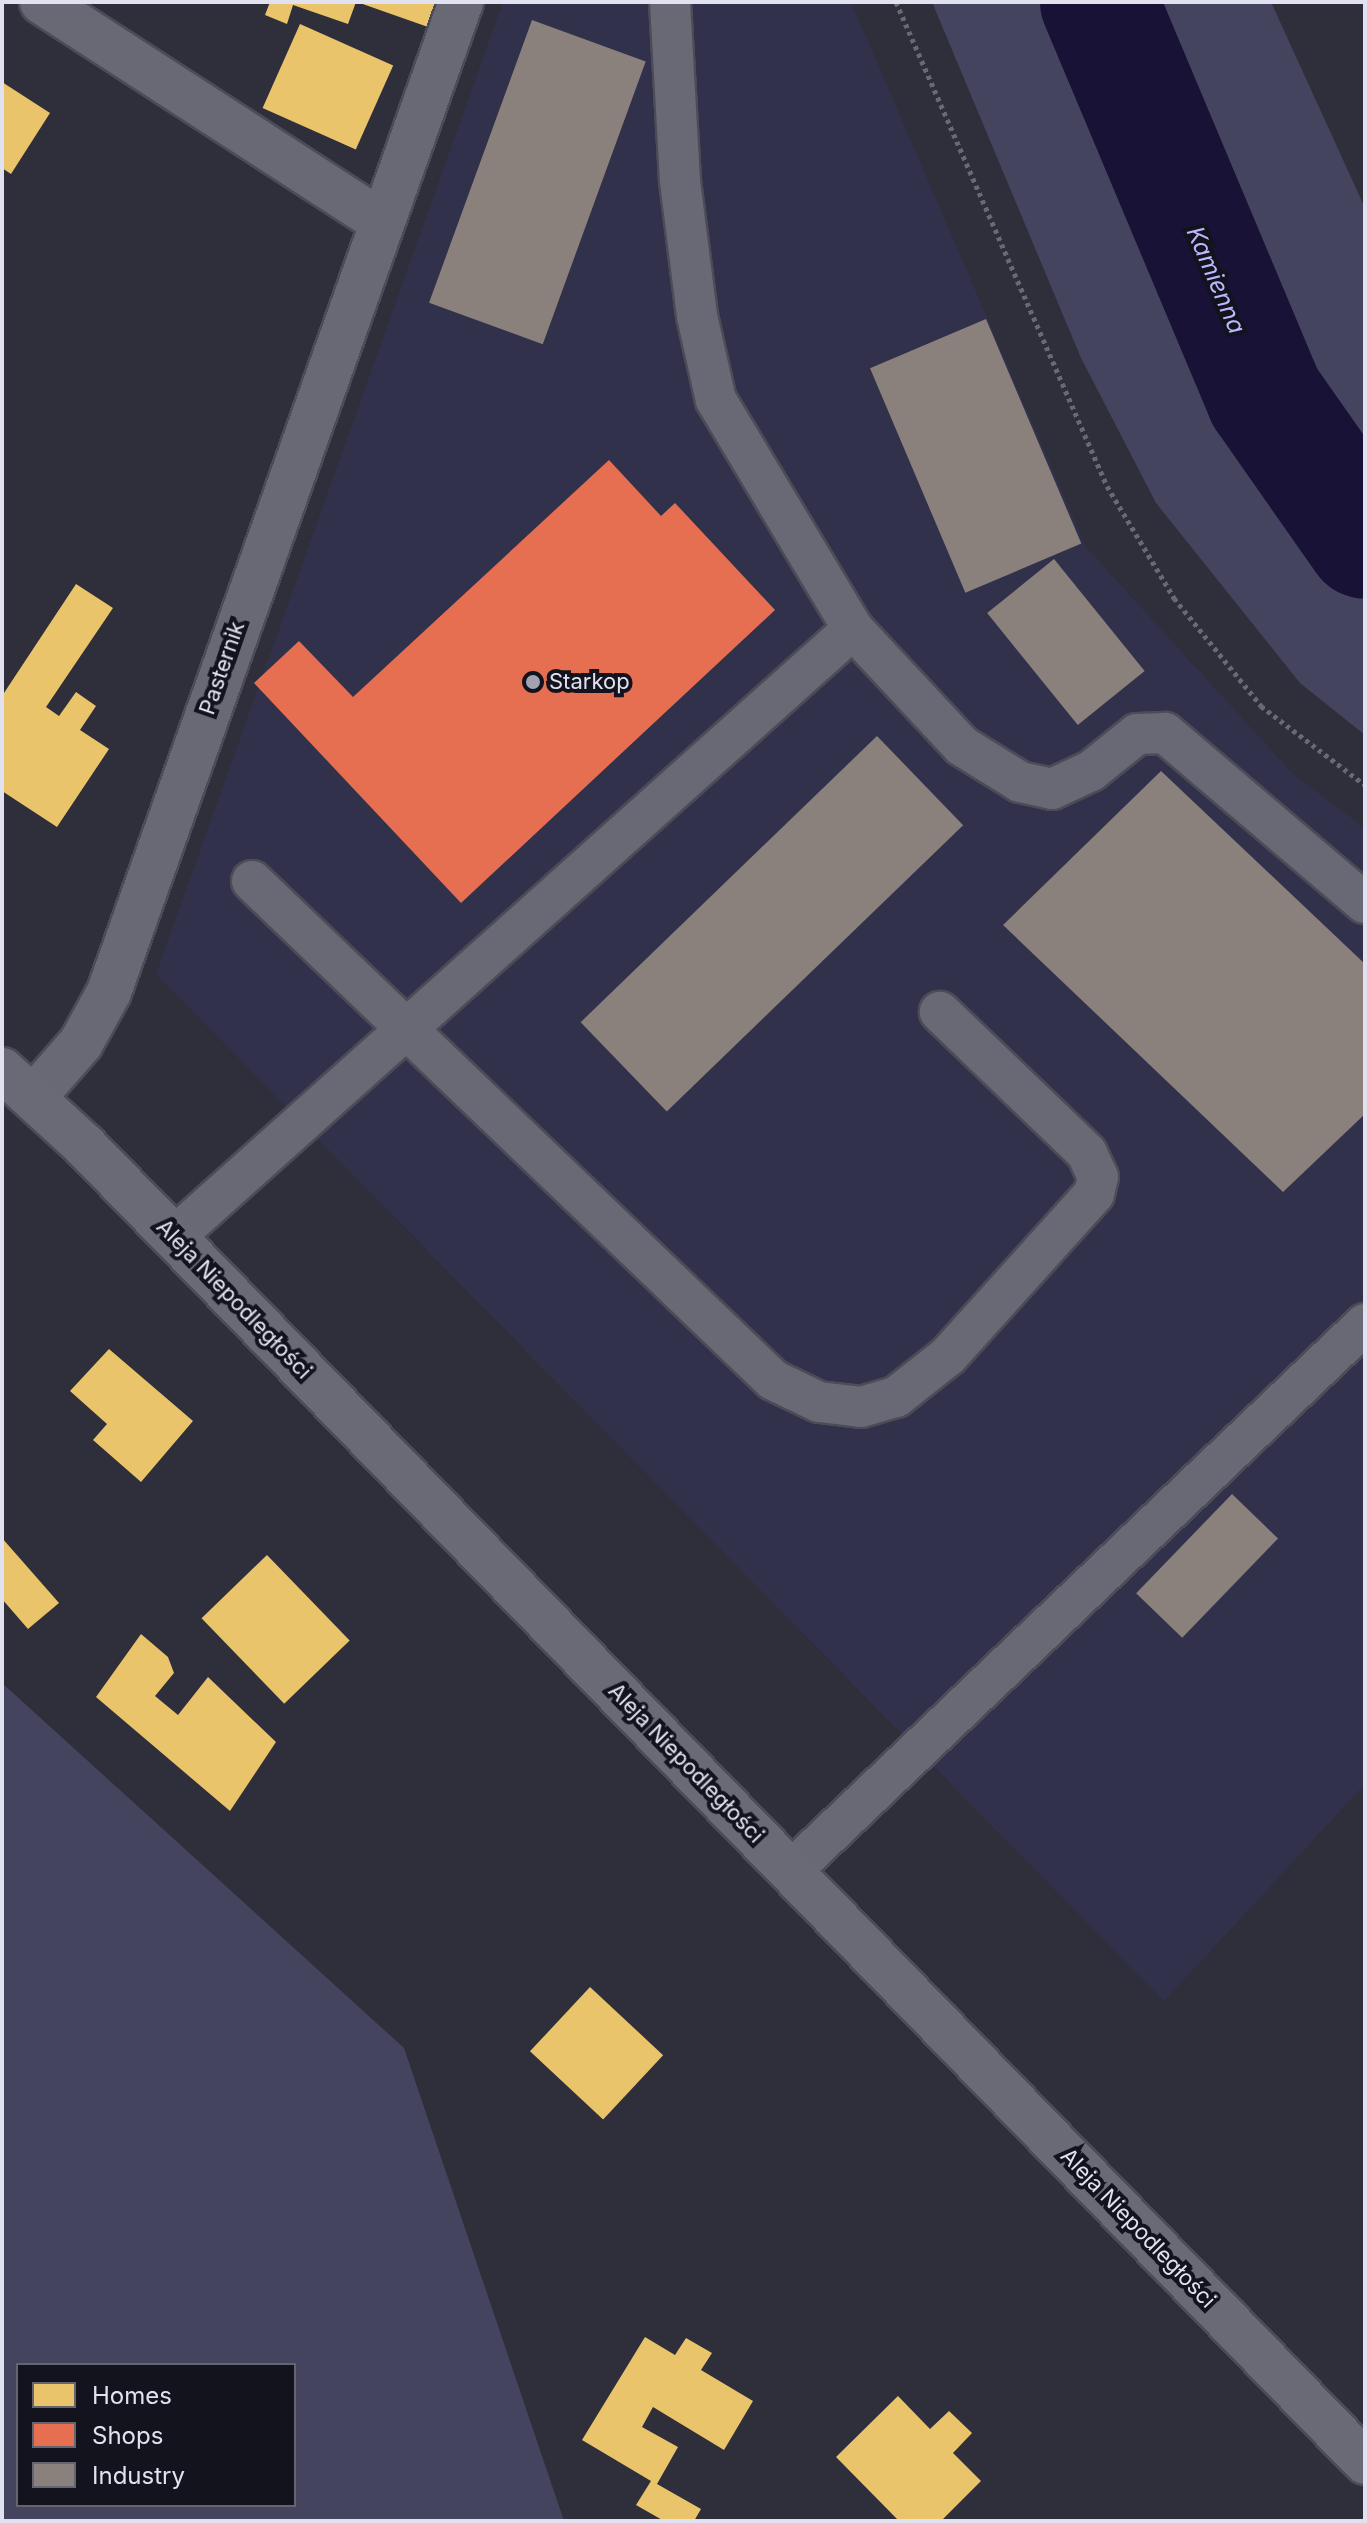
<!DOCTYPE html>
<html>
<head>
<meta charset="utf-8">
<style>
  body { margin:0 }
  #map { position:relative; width:1367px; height:2523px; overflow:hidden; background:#2f2e3b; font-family:Inter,sans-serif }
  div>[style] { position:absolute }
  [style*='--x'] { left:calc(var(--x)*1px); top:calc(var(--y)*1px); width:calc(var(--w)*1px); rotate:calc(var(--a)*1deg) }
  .built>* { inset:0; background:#32314c }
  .green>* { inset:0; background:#45445e }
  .homes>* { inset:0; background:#e9c46a; transform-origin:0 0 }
  .shops>* { inset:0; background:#e76f51 }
  .industry>* { inset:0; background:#8a817c; transform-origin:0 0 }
  .river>* { height:118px; margin:-59px; padding:0 59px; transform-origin:59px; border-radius:59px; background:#181236 }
  .path>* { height:5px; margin-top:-2.5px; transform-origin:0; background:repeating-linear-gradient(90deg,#696974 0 4px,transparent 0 8px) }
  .roads { filter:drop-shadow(2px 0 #4c4b57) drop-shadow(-2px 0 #4c4b57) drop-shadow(0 2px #4c4b57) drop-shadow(0 -2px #4c4b57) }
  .lane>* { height:40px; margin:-20px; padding:0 20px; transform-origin:20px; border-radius:20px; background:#696976 }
  .street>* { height:44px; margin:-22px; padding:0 22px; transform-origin:22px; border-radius:22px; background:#696976 }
  .primary>* { height:44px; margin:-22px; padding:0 22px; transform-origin:22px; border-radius:22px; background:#6a6a77 }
  .dots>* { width:22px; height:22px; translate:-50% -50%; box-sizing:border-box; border:4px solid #13131d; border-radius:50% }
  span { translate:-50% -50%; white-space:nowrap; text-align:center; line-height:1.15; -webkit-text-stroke:8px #13131d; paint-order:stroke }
  .street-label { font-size:22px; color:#e1e1f0 }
  .poi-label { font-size:22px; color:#e1e1f0 }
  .left { translate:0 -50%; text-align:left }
  .water-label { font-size:24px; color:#bbb7ff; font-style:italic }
  .frame { position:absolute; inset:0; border:4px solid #e1e1f0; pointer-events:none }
  .legend { position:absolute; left:16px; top:2363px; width:280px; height:144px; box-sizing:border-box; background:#13131d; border:2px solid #656571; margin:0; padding:10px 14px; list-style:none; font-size:24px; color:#e1e1f0 }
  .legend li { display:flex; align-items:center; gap:16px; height:40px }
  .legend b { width:40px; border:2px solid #656571 }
</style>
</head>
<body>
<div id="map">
  <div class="built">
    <i style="clip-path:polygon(503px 2px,851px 2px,1086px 547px,1293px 774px,1365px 828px,1365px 1784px,1164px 2001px,156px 974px)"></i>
  </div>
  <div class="green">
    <i style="clip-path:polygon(932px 2px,1271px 2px,1365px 208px,1365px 735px,1300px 683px,1156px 503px,1081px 358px)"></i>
    <i style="clip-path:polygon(evenodd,2px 1683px,404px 2048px,564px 2521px,2px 2521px,2px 1683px,18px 2365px,294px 2365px,294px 2505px,18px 2505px,18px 2365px)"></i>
  </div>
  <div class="homes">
    <i style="clip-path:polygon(270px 2px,356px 2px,348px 24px,293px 5px,287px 24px,265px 15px)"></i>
    <i style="clip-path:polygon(357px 2px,436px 2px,428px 27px)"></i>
    <i style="left:300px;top:24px;width:102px;height:92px;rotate:24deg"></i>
    <i style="clip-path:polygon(2px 82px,50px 113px,11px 174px,2px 168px)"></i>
    <i style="clip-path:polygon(76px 584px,113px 608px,46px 707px,59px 716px,76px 692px,96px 706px,80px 730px,109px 749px,57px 827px,2px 791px,2px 696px)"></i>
    <i style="clip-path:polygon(109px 1349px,193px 1421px,141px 1482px,93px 1440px,107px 1424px,70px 1391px)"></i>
    <i style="clip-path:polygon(2px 1538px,59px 1603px,28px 1629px,2px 1599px)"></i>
    <i style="left:267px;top:1555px;width:119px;height:91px;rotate:46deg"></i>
    <i style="clip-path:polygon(141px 1634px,168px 1657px,174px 1673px,155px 1696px,178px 1715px,208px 1677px,276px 1742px,230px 1811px,96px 1697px)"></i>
    <i style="left:590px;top:1987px;width:100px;height:88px;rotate:43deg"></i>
    <i style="clip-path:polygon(645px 2337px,675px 2355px,686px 2338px,712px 2353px,701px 2370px,753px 2401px,724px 2450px,653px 2407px,642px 2427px,678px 2447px,657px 2484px,701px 2509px,694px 2521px,664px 2521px,636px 2505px,651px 2481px,582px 2440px)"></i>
    <i style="clip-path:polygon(898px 2396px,930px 2429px,949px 2411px,972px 2433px,953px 2453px,981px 2481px,941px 2521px,899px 2521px,836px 2457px)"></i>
  </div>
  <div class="shops">
    <i style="clip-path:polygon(609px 460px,661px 516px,675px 503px,775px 610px,461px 903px,254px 683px,299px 641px,353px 697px)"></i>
  </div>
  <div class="industry">
    <i style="left:532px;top:20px;width:121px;height:301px;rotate:20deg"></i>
    <i style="left:986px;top:319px;width:244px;height:126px;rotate:67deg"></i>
    <i style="left:1054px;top:559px;width:144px;height:86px;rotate:51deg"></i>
    <i style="left:877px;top:736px;width:124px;height:412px;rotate:46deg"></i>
    <i style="clip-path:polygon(1161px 771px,1365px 964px,1365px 1114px,1283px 1192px,1003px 925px)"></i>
    <i style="left:1232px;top:1494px;width:64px;height:138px;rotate:44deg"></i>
  </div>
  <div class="river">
    <i style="--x:1099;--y:2;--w:428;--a:67.2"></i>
    <i style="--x:1265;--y:397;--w:174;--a:55"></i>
  </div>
  <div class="path">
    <i style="--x:896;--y:2;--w:528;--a:66.45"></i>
    <i style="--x:1107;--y:486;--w:131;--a:59.1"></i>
    <i style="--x:1174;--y:598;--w:139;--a:51.1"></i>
    <i style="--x:1261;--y:706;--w:131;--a:37.2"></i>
  </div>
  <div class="roads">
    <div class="lane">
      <i style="--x:670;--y:2;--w:179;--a:86.8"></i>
      <i style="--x:680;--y:181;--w:136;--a:82.8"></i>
      <i style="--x:697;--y:316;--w:86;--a:77.3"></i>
      <i style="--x:716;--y:400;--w:267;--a:59.1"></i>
      <i style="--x:853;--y:629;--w:160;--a:47"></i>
      <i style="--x:962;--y:746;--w:68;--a:31.8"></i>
      <i style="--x:1020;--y:782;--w:33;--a:12"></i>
      <i style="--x:1052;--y:789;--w:43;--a:-24.8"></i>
      <i style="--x:1091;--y:771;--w:59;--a:-38.8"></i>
      <i style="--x:1137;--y:734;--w:28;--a:-2"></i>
      <i style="--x:1165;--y:733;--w:262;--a:40.4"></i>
      <i style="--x:252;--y:881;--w:721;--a:43.76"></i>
      <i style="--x:773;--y:1380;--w:51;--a:25.6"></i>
      <i style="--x:819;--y:1402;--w:42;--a:6.8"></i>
      <i style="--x:861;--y:1407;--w:36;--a:-16"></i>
      <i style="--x:896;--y:1397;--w:66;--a:-38.3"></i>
      <i style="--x:948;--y:1356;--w:218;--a:-48"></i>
      <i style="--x:1094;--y:1194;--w:17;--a:-77"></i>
      <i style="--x:1098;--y:1177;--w:26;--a:-115"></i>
      <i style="--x:1087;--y:1153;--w:204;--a:-136.2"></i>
      <i style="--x:174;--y:1237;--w:911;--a:-41.84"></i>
      <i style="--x:791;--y:1871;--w:793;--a:-43.62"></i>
    </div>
    <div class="street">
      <i style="--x:42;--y:2;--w:403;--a:32.9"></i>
      <i style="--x:33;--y:1098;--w:73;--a:-48.9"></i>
      <i style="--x:81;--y:1043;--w:58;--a:-61.2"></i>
      <i style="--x:109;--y:992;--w:1051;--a:-70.43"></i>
    </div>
    <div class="primary">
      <i style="--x:2;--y:1070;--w:113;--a:42.5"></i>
      <i style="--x:85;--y:1146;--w:1836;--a:45.79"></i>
    </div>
  </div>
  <div class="dots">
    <i style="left:533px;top:682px;background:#a3a2b1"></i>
  </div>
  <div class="street-label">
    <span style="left:222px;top:668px;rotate:-71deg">Pasternik</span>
    <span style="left:234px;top:1299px;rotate:46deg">Aleja Niepodległości</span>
    <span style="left:686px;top:1763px;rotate:46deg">Aleja Niepodległości</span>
    <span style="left:1138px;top:2228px;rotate:46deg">Aleja Niepodległości</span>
  </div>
  <div class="poi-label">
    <span class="left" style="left:549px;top:682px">Starkop</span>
  </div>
  <div class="water-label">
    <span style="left:1216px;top:280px;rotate:67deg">Kamienna</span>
  </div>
  <div class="frame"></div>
  <ul class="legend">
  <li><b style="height:22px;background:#e9c46a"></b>Homes</li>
  <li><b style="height:22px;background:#e76f51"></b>Shops</li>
  <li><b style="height:22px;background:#8a817c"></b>Industry</li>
  </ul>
</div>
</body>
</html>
